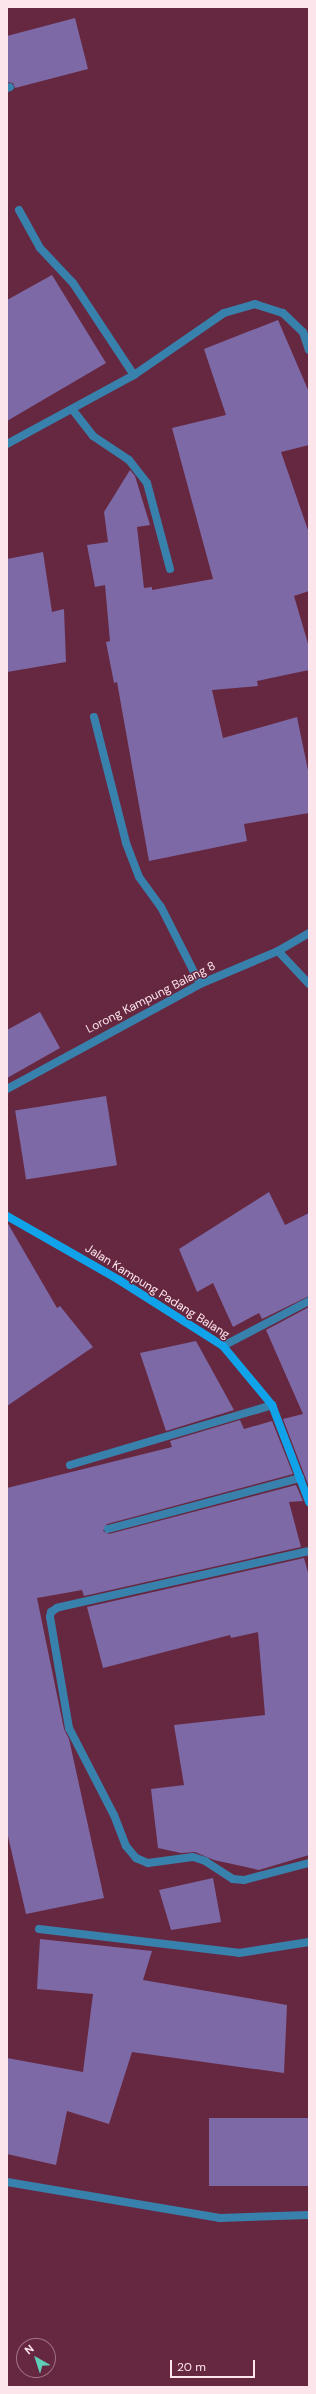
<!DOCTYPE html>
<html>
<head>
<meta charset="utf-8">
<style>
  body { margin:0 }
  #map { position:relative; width:316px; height:2394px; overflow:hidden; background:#662840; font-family:"DM Sans",sans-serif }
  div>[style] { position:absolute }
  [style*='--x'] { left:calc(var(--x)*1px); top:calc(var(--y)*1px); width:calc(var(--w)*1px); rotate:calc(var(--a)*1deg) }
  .building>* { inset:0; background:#7d69a5; transform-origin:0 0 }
  .lane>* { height:8px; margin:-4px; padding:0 4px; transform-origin:4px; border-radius:4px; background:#3981ad }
  .street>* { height:8px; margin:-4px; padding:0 4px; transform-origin:4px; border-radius:4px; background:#3981ad }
  .secondary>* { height:8px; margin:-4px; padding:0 4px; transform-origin:4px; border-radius:4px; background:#11a3e9 }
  span { translate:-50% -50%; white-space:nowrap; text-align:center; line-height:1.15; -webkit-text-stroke:3px #662840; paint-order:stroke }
  .street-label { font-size:12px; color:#fde5ec }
  .frame { position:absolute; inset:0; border:8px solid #fde5ec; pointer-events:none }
  .north { position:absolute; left:16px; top:2338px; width:40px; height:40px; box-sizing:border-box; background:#662840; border:1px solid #a27485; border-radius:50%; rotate:321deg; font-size:11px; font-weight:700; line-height:16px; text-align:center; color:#fde5ec }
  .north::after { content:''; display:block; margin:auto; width:14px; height:18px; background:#5eceb8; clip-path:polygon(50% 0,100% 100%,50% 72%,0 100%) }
  .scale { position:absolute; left:170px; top:2360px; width:85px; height:18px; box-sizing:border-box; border:2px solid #fde5ec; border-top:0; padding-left:5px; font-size:12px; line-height:14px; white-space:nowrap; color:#fde5ec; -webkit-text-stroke:3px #662840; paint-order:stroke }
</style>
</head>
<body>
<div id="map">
  <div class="building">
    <i style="clip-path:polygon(75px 18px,88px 69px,15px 88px,13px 83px,7px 82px,7px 36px)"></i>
    <i style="clip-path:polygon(52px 275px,106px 363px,7px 421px,7px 300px)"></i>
    <i style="clip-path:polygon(278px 320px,309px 392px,309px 445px,281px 452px,309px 533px,309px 591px,294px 596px,309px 647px,309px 670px,257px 681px,258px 686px,212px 690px,223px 738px,297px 717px,309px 775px,309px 813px,244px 824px,247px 841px,149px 861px,117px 682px,114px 683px,106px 642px,110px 641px,105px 585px,95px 587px,87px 545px,108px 542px,104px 512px,130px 470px,135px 476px,150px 525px,137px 527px,144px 588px,152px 587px,152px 590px,213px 579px,172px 428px,226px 415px,204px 349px)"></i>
    <i style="clip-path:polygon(43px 552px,52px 612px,64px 609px,66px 662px,7px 672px,7px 559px)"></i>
    <i style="clip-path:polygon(40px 1012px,60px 1048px,7px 1078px,7px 1030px)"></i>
    <i style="left:106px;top:1096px;width:70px;height:92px;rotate:81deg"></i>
    <i style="clip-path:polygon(269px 1192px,285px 1225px,309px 1213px,309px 1296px,262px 1319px,259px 1313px,233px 1327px,213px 1283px,197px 1292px,179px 1249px)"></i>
    <i style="clip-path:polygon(7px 1222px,57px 1308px,60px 1306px,93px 1347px,7px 1406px)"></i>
    <i style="clip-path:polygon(309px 1307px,309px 1487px,283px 1419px,303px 1414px,266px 1330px)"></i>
    <i style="clip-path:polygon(196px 1341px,234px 1410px,166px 1431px,140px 1353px)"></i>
    <i style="clip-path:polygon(240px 1420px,244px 1429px,272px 1421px,293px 1474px,107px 1524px,103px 1531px,109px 1534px,296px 1485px,303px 1501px,289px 1502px,301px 1547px,84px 1596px,82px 1590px,37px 1598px,64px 1729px,69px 1739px,104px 1898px,26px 1914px,7px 1832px,7px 1488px,172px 1447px,170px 1441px)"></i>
    <i style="clip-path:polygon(304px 1558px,309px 1576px,309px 1855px,259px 1870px,214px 1860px,195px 1852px,181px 1853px,158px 1848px,151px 1789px,184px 1785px,174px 1725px,265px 1715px,258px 1632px,231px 1638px,230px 1635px,103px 1668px,87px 1607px)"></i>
    <i style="clip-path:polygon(213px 1878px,221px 1922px,171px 1930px,159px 1890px)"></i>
    <i style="clip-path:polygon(40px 1939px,152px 1951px,143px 1980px,287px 2005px,284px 2073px,132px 2052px,109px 2124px,67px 2111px,56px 2165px,7px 2154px,7px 2058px,83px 2072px,93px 1994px,37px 1989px)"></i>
    <i style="left:309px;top:2118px;width:68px;height:100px;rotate:90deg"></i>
  </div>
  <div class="lane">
    <i style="--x:70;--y:1465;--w:211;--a:-16.5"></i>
    <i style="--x:108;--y:1529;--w:199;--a:-14.9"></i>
  </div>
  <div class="street">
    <i style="--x:7;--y:88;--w:3;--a:-18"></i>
    <i style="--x:19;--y:210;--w:43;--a:61.1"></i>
    <i style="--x:40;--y:248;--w:48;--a:46.7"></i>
    <i style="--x:73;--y:283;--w:110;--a:56.5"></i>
    <i style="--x:72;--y:409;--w:34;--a:52"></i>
    <i style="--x:93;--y:436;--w:43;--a:33.7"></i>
    <i style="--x:129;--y:460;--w:29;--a:52"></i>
    <i style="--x:147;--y:483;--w:89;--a:75"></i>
    <i style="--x:7;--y:444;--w:145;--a:-28.5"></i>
    <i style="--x:134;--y:375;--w:109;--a:-34.6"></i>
    <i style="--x:224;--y:313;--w:32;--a:-16"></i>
    <i style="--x:255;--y:304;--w:29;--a:18"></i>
    <i style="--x:283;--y:313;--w:28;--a:44"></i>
    <i style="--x:303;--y:332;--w:19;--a:72"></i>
    <i style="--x:94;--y:717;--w:130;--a:75.7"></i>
    <i style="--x:126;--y:843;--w:36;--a:69"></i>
    <i style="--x:139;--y:877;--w:37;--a:54"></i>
    <i style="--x:161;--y:907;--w:86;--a:63.1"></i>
    <i style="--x:278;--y:951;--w:45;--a:46.8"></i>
    <i style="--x:7;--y:1089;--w:220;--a:-28.5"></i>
    <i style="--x:200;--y:984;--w:85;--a:-22.9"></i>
    <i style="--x:278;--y:951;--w:36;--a:-30"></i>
    <i style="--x:223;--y:1346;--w:97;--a:-27.6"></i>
    <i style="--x:309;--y:1551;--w:258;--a:167.3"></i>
    <i style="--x:57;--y:1608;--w:7;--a:146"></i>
    <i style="--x:51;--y:1612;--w:5;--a:101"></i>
    <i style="--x:50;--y:1617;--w:113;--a:80.3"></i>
    <i style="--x:69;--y:1728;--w:98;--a:62.7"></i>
    <i style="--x:114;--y:1815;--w:33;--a:69"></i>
    <i style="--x:126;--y:1846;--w:16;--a:50"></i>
    <i style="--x:136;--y:1858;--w:13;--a:23"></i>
    <i style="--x:148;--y:1863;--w:45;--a:-7.6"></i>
    <i style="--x:193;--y:1857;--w:13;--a:18"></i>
    <i style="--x:205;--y:1861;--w:33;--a:33"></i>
    <i style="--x:233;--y:1879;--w:11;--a:5"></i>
    <i style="--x:244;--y:1880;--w:67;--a:-14.7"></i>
    <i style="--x:39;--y:1929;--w:201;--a:6.8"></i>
    <i style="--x:239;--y:1953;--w:71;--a:-8.9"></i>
    <i style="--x:7;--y:2182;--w:216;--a:9.6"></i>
    <i style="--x:220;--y:2218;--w:89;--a:-1.9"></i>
  </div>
  <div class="secondary">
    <i style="--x:7;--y:1216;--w:129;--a:29.7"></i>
    <i style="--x:119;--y:1280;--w:123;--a:32.4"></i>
    <i style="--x:223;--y:1346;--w:77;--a:50.3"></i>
    <i style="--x:272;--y:1405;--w:104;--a:69.1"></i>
  </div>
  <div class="street-label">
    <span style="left:151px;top:998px;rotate:-27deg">Lorong Kampung Balang 8</span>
    <span style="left:157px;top:1292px;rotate:32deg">Jalan Kampung Padang Balang</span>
  </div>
  <div class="frame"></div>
  <div class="north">N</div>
  <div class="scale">20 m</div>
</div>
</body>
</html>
